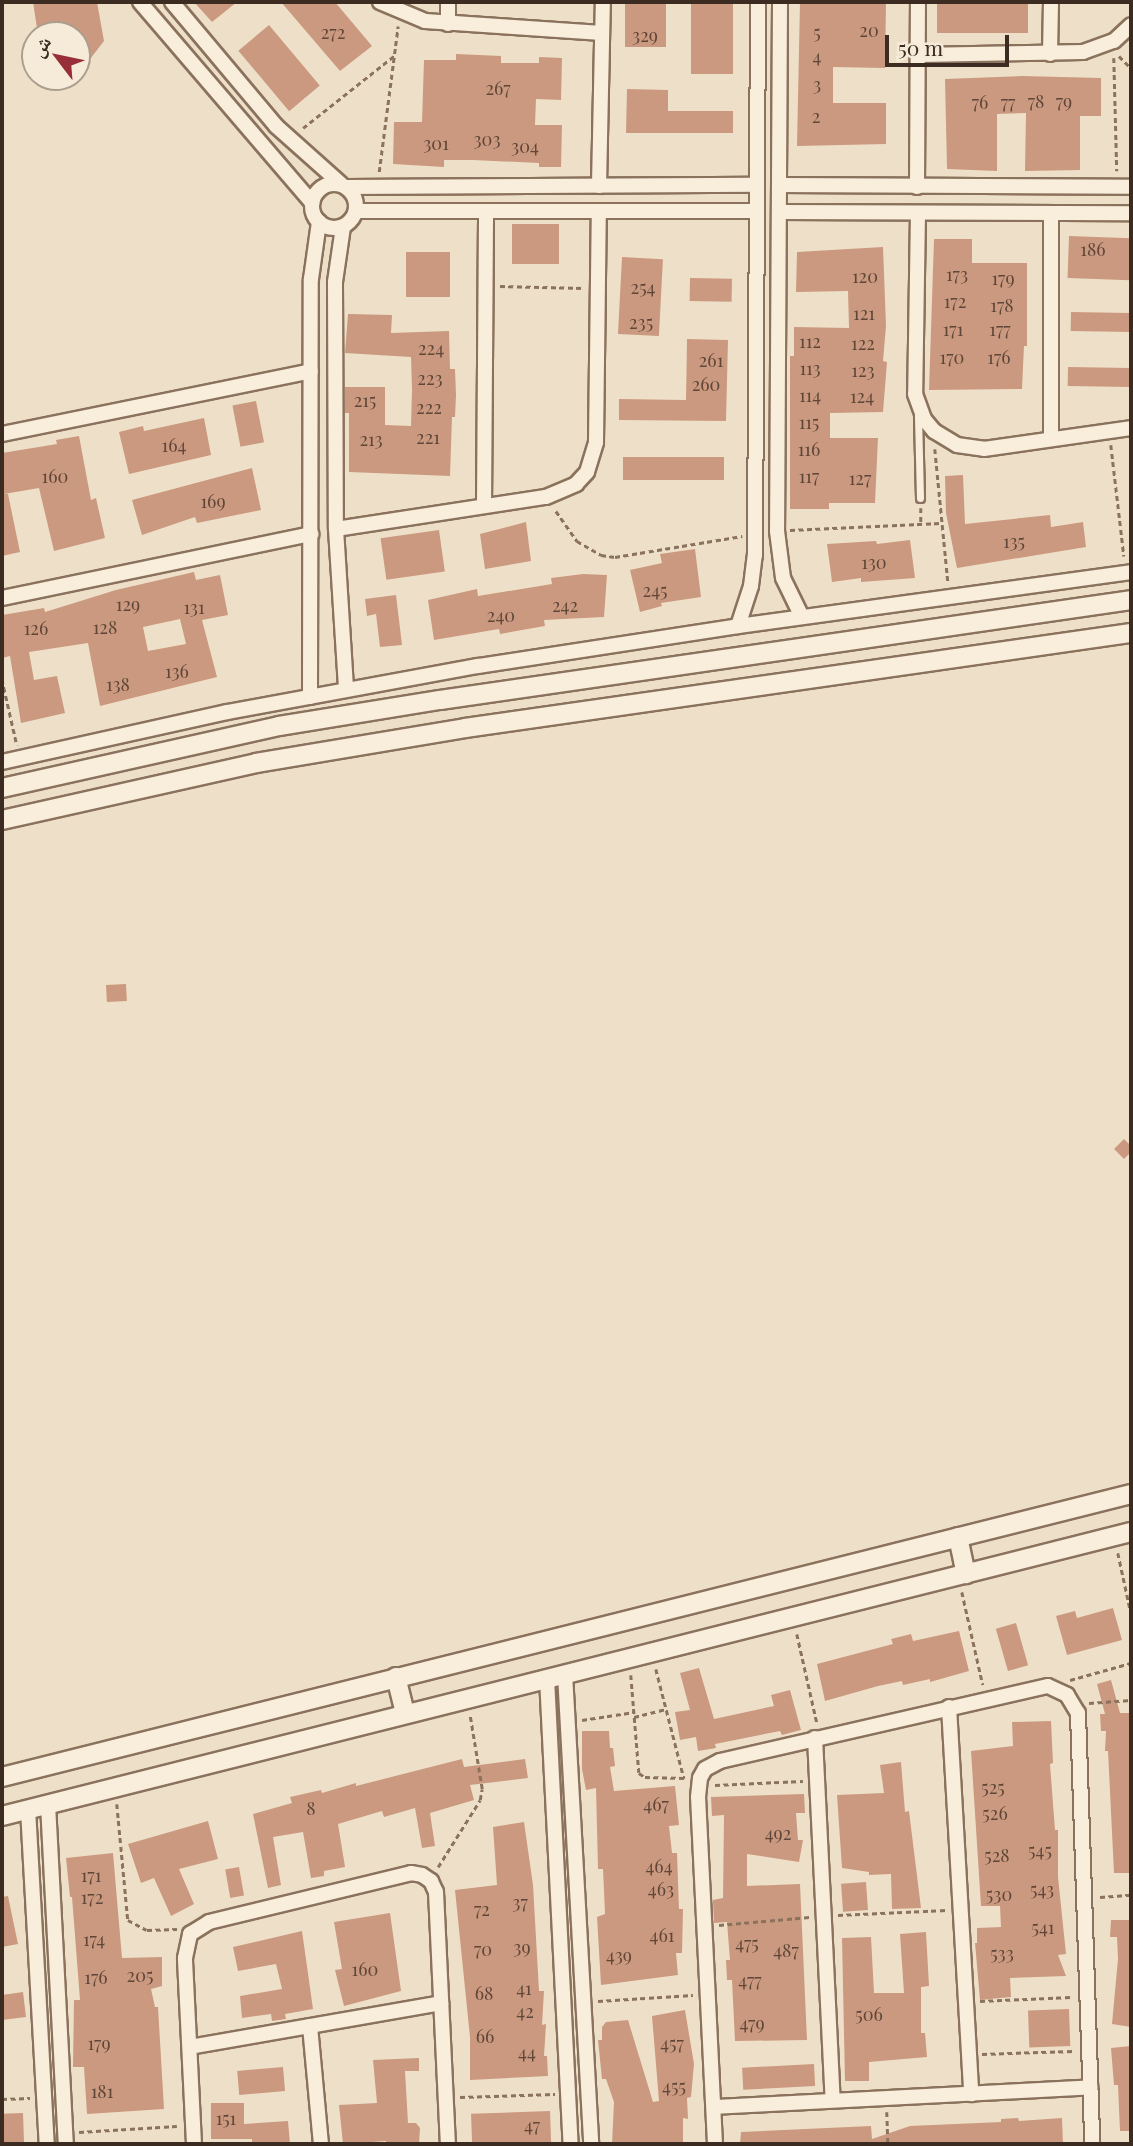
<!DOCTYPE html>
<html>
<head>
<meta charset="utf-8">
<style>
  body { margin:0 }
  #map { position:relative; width:1133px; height:2146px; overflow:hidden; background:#eee0c8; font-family:"Playfair Display","Noto Naskh Arabic",serif }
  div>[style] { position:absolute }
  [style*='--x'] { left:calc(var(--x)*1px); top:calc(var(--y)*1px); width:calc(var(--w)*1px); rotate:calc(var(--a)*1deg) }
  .building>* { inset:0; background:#cb997f; transform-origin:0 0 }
  .path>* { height:2.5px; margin-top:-1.25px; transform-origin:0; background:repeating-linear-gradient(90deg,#8a725d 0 5px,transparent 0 8.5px) }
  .roads { filter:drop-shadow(2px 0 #8a725d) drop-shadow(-2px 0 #8a725d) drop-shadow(0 2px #8a725d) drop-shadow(0 -2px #8a725d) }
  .service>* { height:7px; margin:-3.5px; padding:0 3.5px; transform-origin:3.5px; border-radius:3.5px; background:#f9eedc }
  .minor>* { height:14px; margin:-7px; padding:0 7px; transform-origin:7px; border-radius:7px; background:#f9eedc }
  .minor>.ring { margin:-7px; padding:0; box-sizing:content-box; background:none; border:14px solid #f9eedc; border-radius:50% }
  .tertiary>* { height:18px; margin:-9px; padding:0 9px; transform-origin:9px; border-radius:9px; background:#f9eedc }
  span { translate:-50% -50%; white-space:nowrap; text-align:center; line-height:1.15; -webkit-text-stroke:6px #f5ebd8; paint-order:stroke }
  .number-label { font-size:18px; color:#5f4638 }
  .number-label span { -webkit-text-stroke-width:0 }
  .frame { position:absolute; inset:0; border:4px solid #3b2b20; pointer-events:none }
  .north { position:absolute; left:21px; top:21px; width:70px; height:70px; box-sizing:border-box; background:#f5ebd8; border:2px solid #ab9e8e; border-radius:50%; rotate:302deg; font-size:19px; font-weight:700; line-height:28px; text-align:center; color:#3b2b20 }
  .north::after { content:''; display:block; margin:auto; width:24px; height:32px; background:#982e37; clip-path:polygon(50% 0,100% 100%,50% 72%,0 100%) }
  .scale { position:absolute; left:885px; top:35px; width:124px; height:32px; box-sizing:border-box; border:4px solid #3b2b20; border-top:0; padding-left:9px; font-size:21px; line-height:24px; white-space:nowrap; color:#3b2b20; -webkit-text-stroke:5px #f5ebd8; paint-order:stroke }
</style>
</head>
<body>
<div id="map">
  <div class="building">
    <i style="clip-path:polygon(33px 2px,97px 2px,104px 41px,77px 76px,77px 35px,38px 35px)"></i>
    <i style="clip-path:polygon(194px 2px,237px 2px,212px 22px)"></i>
    <i style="clip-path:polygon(281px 2px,335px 2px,372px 46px,340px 71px)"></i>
    <i style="left:625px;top:2px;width:41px;height:45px"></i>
    <i style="left:691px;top:2px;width:42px;height:72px"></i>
    <i style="clip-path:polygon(800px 2px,886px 2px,885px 68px,833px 67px,833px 103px,886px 103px,886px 144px,797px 146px)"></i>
    <i style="left:937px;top:2px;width:91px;height:31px"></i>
    <i style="left:269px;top:25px;width:79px;height:40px;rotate:50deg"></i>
    <i style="clip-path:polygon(456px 54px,501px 56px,501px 63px,539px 63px,539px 57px,562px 58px,561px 100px,536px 99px,535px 125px,562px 125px,561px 167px,539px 167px,539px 163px,473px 160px,444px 160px,444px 167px,393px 164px,394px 122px,422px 122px,424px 60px,456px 60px)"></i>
    <i style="clip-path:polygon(1022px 76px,1101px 78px,1101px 116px,1080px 116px,1080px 170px,1025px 171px,1026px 113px,997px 114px,997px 171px,947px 169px,945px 79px)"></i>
    <i style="clip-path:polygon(627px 89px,668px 90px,668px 111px,733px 111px,733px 133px,626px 133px)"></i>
    <i style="left:512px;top:224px;width:47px;height:40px"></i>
    <i style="left:1069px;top:236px;width:62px;height:42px;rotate:2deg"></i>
    <i style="clip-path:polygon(934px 239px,972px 239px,972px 263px,1027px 263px,1027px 346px,1024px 346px,1022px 389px,929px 390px)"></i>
    <i style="clip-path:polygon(883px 247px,886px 326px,883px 361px,887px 362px,883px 412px,830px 413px,830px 438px,878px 438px,875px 503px,829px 503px,829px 509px,790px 509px,790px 356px,794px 356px,794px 327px,849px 328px,848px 291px,796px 292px,797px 252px)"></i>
    <i style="left:406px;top:252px;width:44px;height:45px"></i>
    <i style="left:622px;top:257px;width:41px;height:77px;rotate:3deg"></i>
    <i style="left:690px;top:278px;width:42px;height:23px;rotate:1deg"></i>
    <i style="left:1071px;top:312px;width:60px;height:19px;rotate:1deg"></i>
    <i style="clip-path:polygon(348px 314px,392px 315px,391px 333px,449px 331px,450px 369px,455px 369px,456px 395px,455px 417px,452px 417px,450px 476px,349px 472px,349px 413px,345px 413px,345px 387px,385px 387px,385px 425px,411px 426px,412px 390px,411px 357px,345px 353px)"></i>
    <i style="clip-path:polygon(687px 339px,728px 340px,726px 421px,619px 420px,619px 399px,686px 400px)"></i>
    <i style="left:1068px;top:367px;width:63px;height:19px;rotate:1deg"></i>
    <i style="left:256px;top:401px;width:42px;height:24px;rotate:79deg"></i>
    <i style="clip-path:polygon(204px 418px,211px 455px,129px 474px,119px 432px,143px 426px,144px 431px)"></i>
    <i style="clip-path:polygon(79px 436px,91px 500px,96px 498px,105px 538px,54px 551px,39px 488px,4px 494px,8px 494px,20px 552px,2px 556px,2px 453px,57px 444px,56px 440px)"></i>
    <i style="left:623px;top:457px;width:101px;height:23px"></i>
    <i style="clip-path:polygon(252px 468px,261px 510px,197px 523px,195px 517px,142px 535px,132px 500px)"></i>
    <i style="clip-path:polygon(963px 475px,965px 524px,1050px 515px,1051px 527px,1083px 522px,1086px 547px,957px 568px,946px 513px,945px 476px)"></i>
    <i style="clip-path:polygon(526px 522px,531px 561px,485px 569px,480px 534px)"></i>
    <i style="left:439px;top:530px;width:42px;height:59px;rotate:82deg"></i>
    <i style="clip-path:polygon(910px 540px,915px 578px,861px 582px,861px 578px,832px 582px,827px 544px,876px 541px,877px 544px)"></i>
    <i style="clip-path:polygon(695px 549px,701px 597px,661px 603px,662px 606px,640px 612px,630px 570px,662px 563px,660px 554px)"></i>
    <i style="clip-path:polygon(evenodd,194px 572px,196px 580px,220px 575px,228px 615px,202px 620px,217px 677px,100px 706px,88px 643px,29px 652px,34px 680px,57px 676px,65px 713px,21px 723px,10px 656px,2px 658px,2px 615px,44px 608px,45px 612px,116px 590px,194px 572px,180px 619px,186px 644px,148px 651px,143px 627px,180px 619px)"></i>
    <i style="clip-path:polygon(583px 574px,607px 575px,604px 617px,544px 620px,545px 626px,522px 630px,500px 634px,499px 629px,434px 640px,428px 600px,477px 589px,478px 596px,552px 584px,551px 578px)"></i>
    <i style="clip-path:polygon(396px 595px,402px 645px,380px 647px,376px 614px,367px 616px,365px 599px)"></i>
    <i style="left:126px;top:984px;width:17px;height:20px;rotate:87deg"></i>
    <i style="clip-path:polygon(1124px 1139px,1131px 1146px,1131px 1152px,1124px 1159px,1114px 1149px)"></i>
    <i style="clip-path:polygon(1113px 1608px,1122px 1640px,1067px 1655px,1056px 1616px,1075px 1611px,1077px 1618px)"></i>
    <i style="left:1016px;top:1623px;width:44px;height:21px;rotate:74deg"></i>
    <i style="clip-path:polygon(959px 1631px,969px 1671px,930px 1682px,930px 1679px,903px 1685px,902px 1681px,878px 1686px,825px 1701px,817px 1664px,893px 1644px,891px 1639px,911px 1634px,913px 1641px)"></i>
    <i style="clip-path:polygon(699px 1668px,714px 1719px,774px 1706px,771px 1695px,790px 1690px,801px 1730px,782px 1735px,780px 1731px,715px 1744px,716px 1748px,698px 1751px,696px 1737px,680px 1740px,675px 1712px,690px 1710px,680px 1673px)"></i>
    <i style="clip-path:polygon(1111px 1680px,1120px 1713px,1131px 1713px,1131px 1873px,1114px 1873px,1108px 1751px,1105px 1751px,1106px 1731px,1101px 1731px,1100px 1714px,1105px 1714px,1097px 1684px)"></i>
    <i style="clip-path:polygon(1051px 1721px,1053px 1763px,1050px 1764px,1055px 1830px,1058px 1830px,1058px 1877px,1066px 1954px,1058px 1955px,1066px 1976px,1010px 1978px,1011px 1997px,980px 2000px,975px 1943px,977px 1943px,977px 1928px,1001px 1927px,1000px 1906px,981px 1906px,971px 1751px,1013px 1746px,1012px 1722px)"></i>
    <i style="clip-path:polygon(582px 1731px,609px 1731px,610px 1748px,613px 1748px,615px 1766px,610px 1767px,614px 1791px,675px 1786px,679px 1825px,669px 1826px,672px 1853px,677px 1853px,679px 1909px,683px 1909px,682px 1953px,676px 1953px,678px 1975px,601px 1985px,597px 1917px,605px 1914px,603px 1869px,598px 1869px,596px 1788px,586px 1790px,582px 1769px)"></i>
    <i style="clip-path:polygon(462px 1759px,464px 1767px,525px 1759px,528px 1778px,470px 1785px,474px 1800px,430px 1813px,435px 1846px,422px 1848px,415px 1808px,384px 1817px,382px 1811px,338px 1824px,345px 1867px,324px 1871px,324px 1876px,311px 1878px,303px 1832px,273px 1837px,281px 1885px,268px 1888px,253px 1814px,292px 1803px,290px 1797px,321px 1790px,322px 1793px,356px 1783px,356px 1786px)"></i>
    <i style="clip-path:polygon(901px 1762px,905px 1812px,909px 1811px,921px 1908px,892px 1909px,891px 1874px,869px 1875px,869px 1872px,842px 1868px,837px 1795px,884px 1793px,880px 1765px)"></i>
    <i style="clip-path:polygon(804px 1794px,805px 1813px,796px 1813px,798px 1840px,803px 1840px,799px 1862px,747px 1854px,747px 1886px,800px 1884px,807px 2040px,735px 2041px,732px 1980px,727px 1980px,726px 1960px,730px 1960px,727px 1922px,714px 1923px,713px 1900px,723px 1898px,724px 1815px,712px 1816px,711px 1797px)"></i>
    <i style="clip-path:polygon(208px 1821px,218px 1859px,179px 1869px,194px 1904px,171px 1916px,154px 1878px,141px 1883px,128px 1844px)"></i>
    <i style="clip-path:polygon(524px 1822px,533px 1885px,539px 1991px,544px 1991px,542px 2025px,546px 2024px,544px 2056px,547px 2056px,548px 2076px,470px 2080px,470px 2037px,455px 1890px,497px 1885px,493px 1827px)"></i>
    <i style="clip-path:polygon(113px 1853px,122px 1958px,162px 1957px,162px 1986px,151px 1989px,155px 2007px,158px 2007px,164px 2109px,87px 2114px,84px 2067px,73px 2067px,74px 2000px,80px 2000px,72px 1897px,70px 1897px,66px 1858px)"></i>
    <i style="left:239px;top:1867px;width:29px;height:14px;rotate:80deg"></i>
    <i style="left:866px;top:1882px;width:28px;height:25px;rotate:86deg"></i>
    <i style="clip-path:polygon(8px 1896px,18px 1944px,2px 1947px,2px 1897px)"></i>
    <i style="clip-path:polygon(390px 1913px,401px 1991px,344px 2006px,335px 1970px,342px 1969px,334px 1922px)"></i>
    <i style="clip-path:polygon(1111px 1920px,1131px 1920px,1131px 2027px,1112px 2024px,1118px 1959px,1117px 1937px,1110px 1937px)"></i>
    <i style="clip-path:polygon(302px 1931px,313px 2009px,285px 2014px,286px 2019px,272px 2021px,271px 2014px,242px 2018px,240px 1996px,282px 1989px,276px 1964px,238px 1971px,233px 1947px)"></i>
    <i style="clip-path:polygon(926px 1932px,929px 1986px,921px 1987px,921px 2033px,925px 2033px,927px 2057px,869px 2062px,869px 2081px,845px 2081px,842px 1938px,871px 1937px,874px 1993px,904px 1993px,900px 1934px)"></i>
    <i style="clip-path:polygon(23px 1992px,26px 2017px,2px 2020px,2px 1995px)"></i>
    <i style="left:1069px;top:2009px;width:37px;height:41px;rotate:88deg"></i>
    <i style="clip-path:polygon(685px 2010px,694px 2064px,691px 2097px,687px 2098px,688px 2119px,683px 2118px,683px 2144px,612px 2144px,614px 2102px,606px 2079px,602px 2079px,598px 2040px,602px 2040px,602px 2027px,606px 2022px,628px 2020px,653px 2102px,659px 2101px,652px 2016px)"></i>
    <i style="clip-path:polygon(1131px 2046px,1131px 2131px,1120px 2131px,1118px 2085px,1114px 2085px,1111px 2048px)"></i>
    <i style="clip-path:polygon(419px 2058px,419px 2071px,405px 2071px,408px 2123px,416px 2123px,420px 2128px,419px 2144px,386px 2144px,386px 2141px,343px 2144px,339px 2105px,377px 2103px,373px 2060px)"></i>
    <i style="left:814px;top:2064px;width:22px;height:72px;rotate:87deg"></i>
    <i style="left:283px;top:2067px;width:24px;height:46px;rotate:85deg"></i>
    <i style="clip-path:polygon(211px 2103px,244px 2103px,244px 2124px,288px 2121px,290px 2144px,252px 2144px,252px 2139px,211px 2139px)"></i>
    <i style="left:550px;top:2111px;width:33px;height:79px;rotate:88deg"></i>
    <i style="left:23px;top:2113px;width:31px;height:21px;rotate:88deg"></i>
    <i style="clip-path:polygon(1018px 2118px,1019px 2121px,1062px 2118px,1063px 2144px,740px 2144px,741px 2132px,871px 2126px,872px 2139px,910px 2126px,1001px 2122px,1001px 2119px)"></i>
  </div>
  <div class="path">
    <i style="--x:1119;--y:56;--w:17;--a:45"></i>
    <i style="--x:1114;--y:58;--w:113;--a:88.5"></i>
    <i style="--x:303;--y:128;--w:116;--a:-38.4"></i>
    <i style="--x:379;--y:172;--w:147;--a:-82.6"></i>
    <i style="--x:500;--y:286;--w:84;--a:1.4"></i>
    <i style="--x:1111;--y:445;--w:112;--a:83.3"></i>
    <i style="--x:935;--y:449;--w:133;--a:84.4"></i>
    <i style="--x:921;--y:508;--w:14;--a:90"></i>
    <i style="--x:556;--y:511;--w:37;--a:55"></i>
    <i style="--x:577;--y:541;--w:28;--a:30"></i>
    <i style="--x:601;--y:555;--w:14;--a:8"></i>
    <i style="--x:615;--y:557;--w:129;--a:-9.4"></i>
    <i style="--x:790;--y:530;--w:151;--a:-2.7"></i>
    <i style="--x:2;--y:679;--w:68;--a:77.2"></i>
    <i style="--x:1118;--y:1553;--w:61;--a:77.8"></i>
    <i style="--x:962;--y:1592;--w:95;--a:77.3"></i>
    <i style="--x:797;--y:1634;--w:91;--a:77.3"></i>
    <i style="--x:656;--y:1669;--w:113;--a:75.6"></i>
    <i style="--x:631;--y:1675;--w:98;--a:85.3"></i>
    <i style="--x:639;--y:1773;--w:7;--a:34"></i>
    <i style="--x:645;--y:1777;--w:40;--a:1.4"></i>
    <i style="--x:1070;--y:1680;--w:63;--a:-15.6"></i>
    <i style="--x:1089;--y:1703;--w:42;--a:-4.1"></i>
    <i style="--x:634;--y:1717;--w:32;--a:-14"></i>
    <i style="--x:582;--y:1720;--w:53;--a:-8.7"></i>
    <i style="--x:715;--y:1785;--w:88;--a:-2.6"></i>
    <i style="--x:117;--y:1804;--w:117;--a:84.6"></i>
    <i style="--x:128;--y:1920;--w:21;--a:28"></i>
    <i style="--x:147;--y:1930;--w:30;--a:-2"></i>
    <i style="--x:438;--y:1867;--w:79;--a:-57.9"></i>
    <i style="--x:480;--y:1800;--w:11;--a:-80"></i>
    <i style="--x:482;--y:1789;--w:74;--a:-99.3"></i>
    <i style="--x:1100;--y:1897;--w:31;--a:-4"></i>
    <i style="--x:838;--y:1915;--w:109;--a:-2.6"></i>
    <i style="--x:719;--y:1925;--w:91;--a:-5"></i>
    <i style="--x:598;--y:2001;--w:95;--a:-3.6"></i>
    <i style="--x:980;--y:2001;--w:91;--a:-2.5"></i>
    <i style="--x:982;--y:2054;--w:92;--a:-1.9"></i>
    <i style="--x:460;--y:2097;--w:95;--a:-1.8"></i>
    <i style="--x:2;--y:2099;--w:28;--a:-2"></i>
    <i style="--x:887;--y:2112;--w:32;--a:88"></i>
    <i style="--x:79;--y:2132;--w:98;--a:-3.5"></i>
  </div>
  <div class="roads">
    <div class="service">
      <i style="--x:918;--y:416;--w:82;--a:88.6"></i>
    </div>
    <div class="minor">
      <i style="--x:140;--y:2;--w:265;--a:49.4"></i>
      <i style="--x:172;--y:2;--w:162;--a:50"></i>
      <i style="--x:276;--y:126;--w:87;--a:41.7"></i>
      <i style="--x:380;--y:2;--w:49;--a:22.9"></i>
      <i style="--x:425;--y:21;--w:177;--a:3.9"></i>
      <i style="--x:780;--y:2;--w:529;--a:90.32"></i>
      <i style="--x:777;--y:531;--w:47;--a:82.7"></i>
      <i style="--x:783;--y:578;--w:43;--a:64"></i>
      <i style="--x:448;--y:24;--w:22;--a:-90"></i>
      <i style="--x:1050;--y:54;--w:52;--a:-88.9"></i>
      <i style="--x:918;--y:55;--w:165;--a:-1"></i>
      <i style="--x:1083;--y:52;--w:33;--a:-20"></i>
      <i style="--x:1114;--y:41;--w:23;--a:-43"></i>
      <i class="ring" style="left:312px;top:184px;width:30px;height:30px"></i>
      <i style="--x:780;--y:185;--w:351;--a:0.3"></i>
      <i style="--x:599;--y:186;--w:184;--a:-88.8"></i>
      <i style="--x:346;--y:187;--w:411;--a:-0.3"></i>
      <i style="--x:917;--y:187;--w:185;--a:-89.7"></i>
      <i style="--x:356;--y:211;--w:401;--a:0"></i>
      <i style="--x:780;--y:212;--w:351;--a:0.2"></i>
      <i style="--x:918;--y:213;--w:181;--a:90.9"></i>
      <i style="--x:915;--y:394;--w:27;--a:70"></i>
      <i style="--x:924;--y:419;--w:16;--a:50"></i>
      <i style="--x:934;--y:431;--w:27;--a:31"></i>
      <i style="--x:957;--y:445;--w:27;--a:8"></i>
      <i style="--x:984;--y:449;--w:148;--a:-8.1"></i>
      <i style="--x:1051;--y:214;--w:225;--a:90"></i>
      <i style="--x:343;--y:227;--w:56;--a:98.3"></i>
      <i style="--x:335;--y:282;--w:247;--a:89.8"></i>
      <i style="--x:336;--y:529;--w:161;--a:86.4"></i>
      <i style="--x:2;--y:434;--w:315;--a:-11.5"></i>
      <i style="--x:484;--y:506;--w:295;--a:-89.6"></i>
      <i style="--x:336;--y:529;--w:212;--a:-8.7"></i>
      <i style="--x:546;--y:497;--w:33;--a:-23"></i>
      <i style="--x:576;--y:484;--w:16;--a:-47"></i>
      <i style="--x:587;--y:472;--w:31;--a:-73"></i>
      <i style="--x:596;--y:442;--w:231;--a:-89.3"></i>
      <i style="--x:2;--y:598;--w:316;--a:-11.7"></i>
      <i style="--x:738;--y:626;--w:42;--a:-72"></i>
      <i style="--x:751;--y:586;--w:31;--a:-83"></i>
      <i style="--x:755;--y:555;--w:553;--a:-89.69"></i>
      <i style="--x:310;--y:697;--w:418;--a:-89.9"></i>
      <i style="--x:311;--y:279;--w:58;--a:-82"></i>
      <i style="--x:2;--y:762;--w:230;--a:-12.5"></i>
      <i style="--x:227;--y:712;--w:255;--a:-10.4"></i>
      <i style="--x:478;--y:666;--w:263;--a:-8.7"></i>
      <i style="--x:738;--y:626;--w:397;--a:-7.8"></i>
      <i style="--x:565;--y:1674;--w:471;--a:86.8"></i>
      <i style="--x:547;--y:1678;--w:467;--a:87.1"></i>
      <i style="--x:949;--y:1707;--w:388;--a:86.7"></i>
      <i style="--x:815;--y:1738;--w:362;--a:87.2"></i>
      <i style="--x:48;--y:1804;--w:340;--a:87"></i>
      <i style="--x:28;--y:1809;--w:336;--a:86.8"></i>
      <i style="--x:310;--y:2026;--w:119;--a:84.7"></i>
      <i style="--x:190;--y:2047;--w:255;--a:-9.9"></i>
      <i style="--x:714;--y:2107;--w:377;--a:-3"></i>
      <i style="--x:194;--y:2144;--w:186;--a:-92.8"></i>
      <i style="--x:185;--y:1958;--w:25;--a:-78"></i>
      <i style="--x:190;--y:1934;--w:22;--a:-32"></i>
      <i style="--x:209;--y:1922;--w:208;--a:-13.6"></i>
      <i style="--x:411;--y:1873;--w:11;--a:10"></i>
      <i style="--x:422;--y:1875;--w:11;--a:34"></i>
      <i style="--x:431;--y:1881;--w:12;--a:66"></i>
      <i style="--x:436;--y:1892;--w:252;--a:87.3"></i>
      <i style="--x:715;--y:2144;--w:347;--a:-92.8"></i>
      <i style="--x:698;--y:1797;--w:19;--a:-84"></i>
      <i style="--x:700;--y:1778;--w:10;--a:-61"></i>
      <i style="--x:705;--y:1769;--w:17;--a:-28"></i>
      <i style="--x:720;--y:1761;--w:336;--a:-12.9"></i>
      <i style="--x:1048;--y:1686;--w:21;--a:25"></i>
      <i style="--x:1067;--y:1695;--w:21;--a:59"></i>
      <i style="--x:1078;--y:1713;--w:431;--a:88.1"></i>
    </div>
    <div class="tertiary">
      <i style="--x:2;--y:788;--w:284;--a:-12.6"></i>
      <i style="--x:279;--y:726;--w:163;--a:-9.2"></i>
      <i style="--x:440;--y:700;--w:698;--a:-8.23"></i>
      <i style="--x:2;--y:820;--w:260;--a:-12.6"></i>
      <i style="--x:256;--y:763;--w:212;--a:-9.5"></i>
      <i style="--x:465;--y:728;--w:673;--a:-8.12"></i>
      <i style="--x:958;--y:1537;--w:38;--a:78"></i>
      <i style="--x:396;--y:1677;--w:38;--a:76"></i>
      <i style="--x:2;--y:1777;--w:1164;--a:-14.07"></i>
      <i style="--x:2;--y:1816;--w:1164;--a:-14.12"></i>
    </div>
  </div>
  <div class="number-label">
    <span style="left:869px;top:30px">20</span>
    <span style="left:333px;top:32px">272</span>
    <span style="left:817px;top:32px">5</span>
    <span style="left:645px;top:35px">329</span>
    <span style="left:817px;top:56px">4</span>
    <span style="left:817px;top:84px">3</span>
    <span style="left:498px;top:88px">267</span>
    <span style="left:1036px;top:101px">78</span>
    <span style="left:1064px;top:101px">79</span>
    <span style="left:980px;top:102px">76</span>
    <span style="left:1008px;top:102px">77</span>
    <span style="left:816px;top:116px">2</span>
    <span style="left:487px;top:139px">303</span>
    <span style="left:436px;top:143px">301</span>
    <span style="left:525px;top:146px">304</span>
    <span style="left:1093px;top:249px">186</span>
    <span style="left:957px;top:274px">173</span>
    <span style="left:865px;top:276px">120</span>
    <span style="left:1003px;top:278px">179</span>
    <span style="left:643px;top:287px">254</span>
    <span style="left:955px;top:301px">172</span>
    <span style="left:1002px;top:305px">178</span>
    <span style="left:864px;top:313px">121</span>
    <span style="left:641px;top:322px">235</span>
    <span style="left:953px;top:329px">171</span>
    <span style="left:1000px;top:329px">177</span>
    <span style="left:810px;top:341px">112</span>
    <span style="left:863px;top:343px">122</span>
    <span style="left:431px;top:348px">224</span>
    <span style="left:952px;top:357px">170</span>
    <span style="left:999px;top:357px">176</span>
    <span style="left:711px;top:360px">261</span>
    <span style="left:810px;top:368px">113</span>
    <span style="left:863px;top:370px">123</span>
    <span style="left:430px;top:378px">223</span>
    <span style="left:706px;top:384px">260</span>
    <span style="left:810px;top:395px">114</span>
    <span style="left:862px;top:396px">124</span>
    <span style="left:365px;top:400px">215</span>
    <span style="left:429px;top:407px">222</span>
    <span style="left:809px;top:422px">115</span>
    <span style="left:428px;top:437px">221</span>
    <span style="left:371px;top:439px">213</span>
    <span style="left:174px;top:445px">164</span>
    <span style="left:809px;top:449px">116</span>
    <span style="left:55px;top:476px">160</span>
    <span style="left:809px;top:476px">117</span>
    <span style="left:860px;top:478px">127</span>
    <span style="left:213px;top:501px">169</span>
    <span style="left:1014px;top:541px">135</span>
    <span style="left:874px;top:562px">130</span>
    <span style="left:655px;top:590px">245</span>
    <span style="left:128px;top:604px">129</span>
    <span style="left:565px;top:605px">242</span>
    <span style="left:194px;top:607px">131</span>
    <span style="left:501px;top:615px">240</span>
    <span style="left:105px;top:627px">128</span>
    <span style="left:36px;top:628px">126</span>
    <span style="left:177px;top:671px">136</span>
    <span style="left:118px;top:684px">138</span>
    <span style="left:993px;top:1787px">525</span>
    <span style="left:656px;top:1804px">467</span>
    <span style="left:311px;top:1808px">8</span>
    <span style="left:995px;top:1813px">526</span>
    <span style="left:778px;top:1833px">492</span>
    <span style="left:1040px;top:1850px">545</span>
    <span style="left:997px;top:1855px">528</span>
    <span style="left:659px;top:1866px">464</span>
    <span style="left:91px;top:1875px">171</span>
    <span style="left:661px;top:1889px">463</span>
    <span style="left:1042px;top:1889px">543</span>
    <span style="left:999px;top:1894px">530</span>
    <span style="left:92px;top:1897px">172</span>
    <span style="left:520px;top:1902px">37</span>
    <span style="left:482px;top:1909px">72</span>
    <span style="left:1043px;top:1927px">541</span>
    <span style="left:662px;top:1935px">461</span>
    <span style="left:94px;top:1939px">174</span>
    <span style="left:747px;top:1943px">475</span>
    <span style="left:522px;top:1947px">39</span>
    <span style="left:483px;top:1949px">70</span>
    <span style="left:786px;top:1950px">487</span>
    <span style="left:1002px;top:1953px">533</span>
    <span style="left:619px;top:1955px">439</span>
    <span style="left:365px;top:1969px">160</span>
    <span style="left:140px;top:1975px">205</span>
    <span style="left:96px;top:1977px">176</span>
    <span style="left:750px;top:1980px">477</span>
    <span style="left:524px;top:1988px">41</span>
    <span style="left:484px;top:1993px">68</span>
    <span style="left:525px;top:2011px">42</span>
    <span style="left:869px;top:2014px">506</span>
    <span style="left:752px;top:2023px">479</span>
    <span style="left:485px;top:2036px">66</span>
    <span style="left:99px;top:2043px">179</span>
    <span style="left:672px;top:2043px">457</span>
    <span style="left:527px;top:2052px">44</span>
    <span style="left:674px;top:2086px">455</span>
    <span style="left:102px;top:2091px">181</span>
    <span style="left:226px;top:2118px">151</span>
    <span style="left:532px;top:2125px">47</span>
  </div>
  <div class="frame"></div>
  <div class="north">ش</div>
  <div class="scale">50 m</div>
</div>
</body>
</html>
